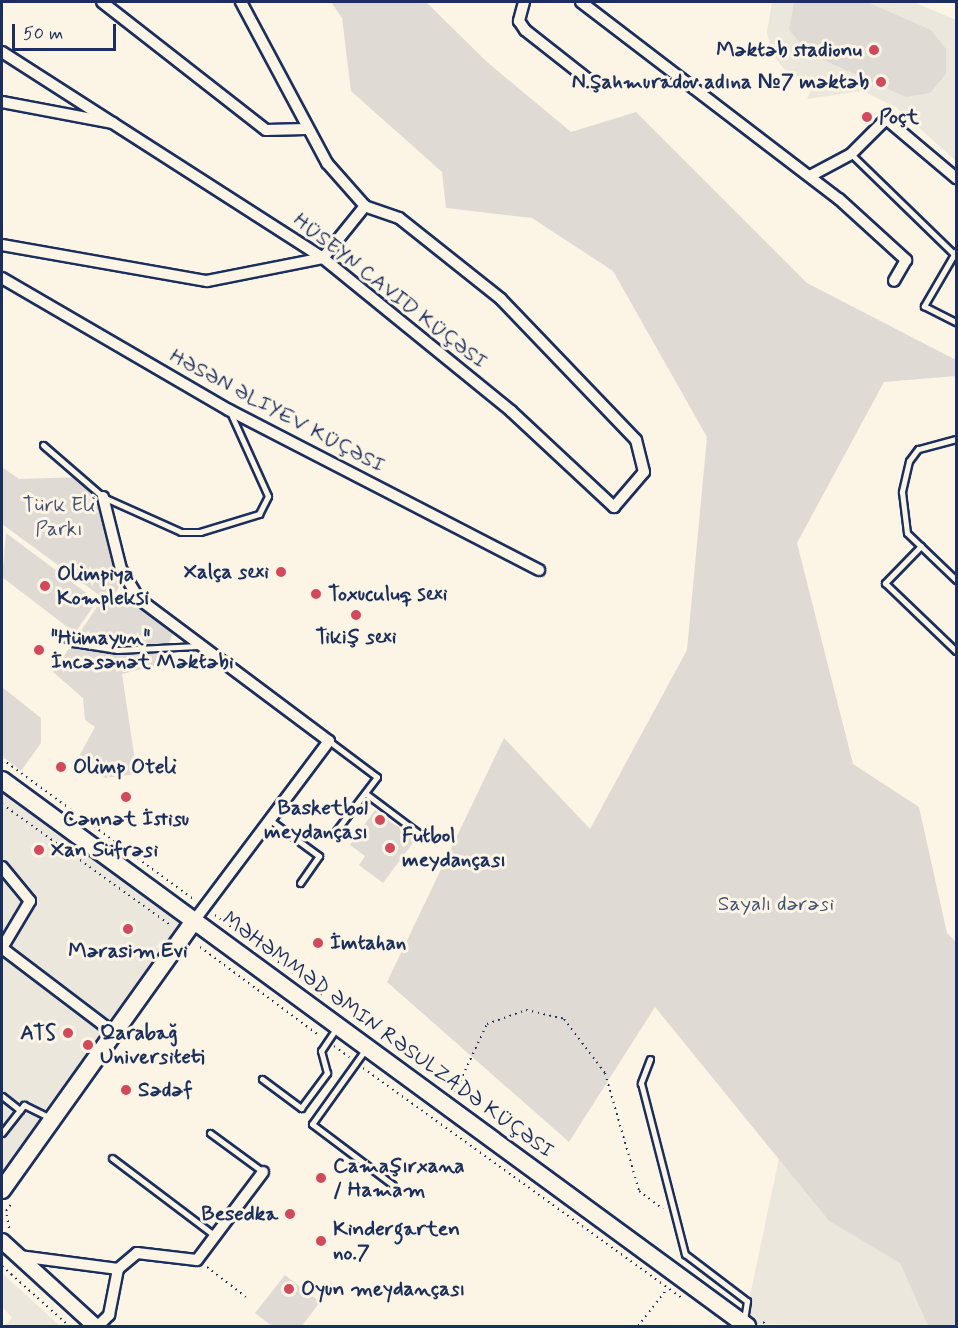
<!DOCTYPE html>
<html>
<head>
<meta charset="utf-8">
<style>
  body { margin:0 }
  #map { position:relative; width:958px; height:1328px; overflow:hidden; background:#fcf5e5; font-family:Mynerve,sans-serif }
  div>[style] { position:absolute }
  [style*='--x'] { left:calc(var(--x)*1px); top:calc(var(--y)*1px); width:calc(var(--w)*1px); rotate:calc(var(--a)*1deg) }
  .built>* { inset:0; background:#ece7dc }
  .green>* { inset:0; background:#dfdbd4 }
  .path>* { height:2px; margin-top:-1px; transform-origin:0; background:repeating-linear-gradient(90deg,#1b2f5e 0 1.5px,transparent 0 6px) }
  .roads { filter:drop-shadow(2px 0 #1b2f5e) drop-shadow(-2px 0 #1b2f5e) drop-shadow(0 2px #1b2f5e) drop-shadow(0 -2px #1b2f5e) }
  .service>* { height:5px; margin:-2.5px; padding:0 2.5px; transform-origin:2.5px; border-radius:2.5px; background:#fcf5e5 }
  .minor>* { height:10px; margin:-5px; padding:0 5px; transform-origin:5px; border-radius:5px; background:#fcf5e5 }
  .tertiary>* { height:14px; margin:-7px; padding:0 7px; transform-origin:7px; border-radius:7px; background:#fcf5e5 }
  .secondary>* { height:16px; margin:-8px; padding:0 8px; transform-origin:8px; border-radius:8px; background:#fcf5e5 }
  .dots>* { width:16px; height:16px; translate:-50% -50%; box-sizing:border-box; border:3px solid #fcf5e5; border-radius:50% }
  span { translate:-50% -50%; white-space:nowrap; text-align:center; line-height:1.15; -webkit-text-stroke:6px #fcf5e5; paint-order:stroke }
  .poi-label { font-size:21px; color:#1b2f5e; font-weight:700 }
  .right { translate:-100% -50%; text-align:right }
  .left { translate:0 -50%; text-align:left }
  .street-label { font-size:21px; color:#1b2f5e }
  .park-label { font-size:21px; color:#425176 }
  .frame { position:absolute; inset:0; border:3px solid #1b2f5e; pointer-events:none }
  .scale { position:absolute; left:12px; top:24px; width:104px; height:27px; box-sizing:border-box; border:3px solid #1b2f5e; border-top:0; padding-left:8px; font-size:18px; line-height:21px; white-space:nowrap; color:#1b2f5e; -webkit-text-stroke:4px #fcf5e5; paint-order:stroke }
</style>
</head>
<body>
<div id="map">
  <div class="built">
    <i style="clip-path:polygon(772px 2px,913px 2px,956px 20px,956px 161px,896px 107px,862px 91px,807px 99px,813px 85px,784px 69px,772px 54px,767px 32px)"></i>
    <i style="clip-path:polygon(2px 791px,180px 922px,2px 1172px)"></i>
    <i style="clip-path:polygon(779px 1158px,829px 1221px,900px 1262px,928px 1326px,744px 1324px)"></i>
    <i style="clip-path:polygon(2px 1273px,60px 1326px,4px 1326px,12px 1318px,2px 1306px)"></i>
  </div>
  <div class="green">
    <i style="clip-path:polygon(331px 2px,426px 2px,487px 62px,571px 132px,636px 112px,807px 283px,956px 360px,956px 376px,884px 382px,797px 543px,853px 764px,919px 807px,947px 933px,956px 942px,956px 1326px,928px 1326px,900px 1263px,829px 1221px,655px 1007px,569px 1142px,387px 982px,504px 738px,590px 829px,687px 650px,707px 437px,613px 271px,532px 218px,446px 208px,442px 172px,351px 91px,342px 18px)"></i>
    <i style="clip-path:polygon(794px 2px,867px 2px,931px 30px,946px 49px,946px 74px,930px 93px,906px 97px,810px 54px,789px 30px)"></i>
    <i style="clip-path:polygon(2px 467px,19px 479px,81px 477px,105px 517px,122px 582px,115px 594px,174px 630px,161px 664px,122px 674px,137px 774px,105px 778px,78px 758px,95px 727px,85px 720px,83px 698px,53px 672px,103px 598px,2px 524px)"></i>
    <i style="clip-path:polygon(6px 533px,97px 601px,75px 633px,2px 577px)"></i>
    <i style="clip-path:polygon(2px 687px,41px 718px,41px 743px,21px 771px,2px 756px)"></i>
    <i style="clip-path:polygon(375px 810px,415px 840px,383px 883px,359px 865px,365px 856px,350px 845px)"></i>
    <i style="clip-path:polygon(285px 1275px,320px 1302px,302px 1326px,272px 1326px,255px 1313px)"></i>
  </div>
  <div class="path">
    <i style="--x:2;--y:759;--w:240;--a:36.2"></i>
    <i style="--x:2;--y:804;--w:209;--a:35.7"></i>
    <i style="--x:215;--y:915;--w:134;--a:36.5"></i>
    <i style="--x:200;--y:947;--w:149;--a:36.6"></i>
    <i style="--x:334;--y:1046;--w:19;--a:36"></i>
    <i style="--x:363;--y:1068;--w:393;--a:35.8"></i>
    <i style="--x:455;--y:1092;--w:75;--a:-64.8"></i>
    <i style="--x:487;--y:1024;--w:41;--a:-19.7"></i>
    <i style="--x:526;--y:1010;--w:39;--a:13"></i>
    <i style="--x:564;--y:1019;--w:68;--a:52.8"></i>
    <i style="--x:605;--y:1073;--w:123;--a:73.9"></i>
    <i style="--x:639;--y:1191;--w:30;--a:37"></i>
    <i style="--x:9;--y:1228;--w:17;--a:-100"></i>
    <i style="--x:6;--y:1211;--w:10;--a:-53"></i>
    <i style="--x:2;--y:1266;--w:90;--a:41.8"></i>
    <i style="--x:207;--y:1267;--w:49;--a:37.6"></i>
    <i style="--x:763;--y:1322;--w:6;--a:39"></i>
    <i style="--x:638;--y:1326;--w:47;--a:-51.9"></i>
  </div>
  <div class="roads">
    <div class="service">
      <i style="--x:851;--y:154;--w:144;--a:44.2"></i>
      <i style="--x:956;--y:251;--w:64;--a:120.2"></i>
      <i style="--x:924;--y:306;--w:36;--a:27"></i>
      <i style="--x:956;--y:439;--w:39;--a:165"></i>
      <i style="--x:918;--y:449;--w:15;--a:127"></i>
      <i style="--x:909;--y:461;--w:32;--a:103"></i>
      <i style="--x:902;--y:492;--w:41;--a:83"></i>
      <i style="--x:907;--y:533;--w:68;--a:43.8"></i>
      <i style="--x:43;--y:445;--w:79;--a:40.9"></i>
      <i style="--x:103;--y:497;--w:85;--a:24.2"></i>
      <i style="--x:181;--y:532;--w:19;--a:0"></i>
      <i style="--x:200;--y:532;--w:62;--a:-17"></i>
      <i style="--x:259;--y:514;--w:20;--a:-63"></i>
      <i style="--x:268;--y:496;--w:90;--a:-114.3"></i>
      <i style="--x:921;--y:546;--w:52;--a:134.2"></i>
      <i style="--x:885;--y:583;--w:98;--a:43.8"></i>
      <i style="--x:58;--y:633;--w:18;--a:34"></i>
      <i style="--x:73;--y:643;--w:45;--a:9"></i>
      <i style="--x:117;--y:650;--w:81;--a:-2.8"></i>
      <i style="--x:329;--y:741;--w:60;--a:36.9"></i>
      <i style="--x:377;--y:777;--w:74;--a:127.3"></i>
      <i style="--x:365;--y:793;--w:70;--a:36.9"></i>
      <i style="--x:270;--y:820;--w:61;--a:36.3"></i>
      <i style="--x:319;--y:856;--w:33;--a:125"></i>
      <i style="--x:365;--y:1050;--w:91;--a:125.6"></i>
      <i style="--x:312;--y:1124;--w:101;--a:37"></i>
      <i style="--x:650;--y:1059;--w:26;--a:111"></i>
      <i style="--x:641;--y:1083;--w:177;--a:75.6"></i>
      <i style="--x:685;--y:1254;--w:78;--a:37.2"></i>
      <i style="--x:747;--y:1301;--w:18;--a:99"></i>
      <i style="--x:262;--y:1079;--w:49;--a:36.6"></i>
      <i style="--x:301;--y:1108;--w:44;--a:-53.4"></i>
      <i style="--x:327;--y:1073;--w:23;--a:-105"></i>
      <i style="--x:321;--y:1051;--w:27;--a:-56"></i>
      <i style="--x:2;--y:1096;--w:23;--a:38"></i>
      <i style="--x:2;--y:1133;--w:36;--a:-52"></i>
      <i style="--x:24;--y:1105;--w:30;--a:26"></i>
      <i style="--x:210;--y:1133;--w:66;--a:36.3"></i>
      <i style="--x:112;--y:1158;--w:129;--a:37.1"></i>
    </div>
    <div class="minor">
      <i style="--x:102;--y:2;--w:208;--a:38"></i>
      <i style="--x:266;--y:130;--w:40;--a:-1.4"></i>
      <i style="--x:524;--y:2;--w:20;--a:105"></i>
      <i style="--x:519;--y:21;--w:11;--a:56"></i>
      <i style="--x:525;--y:30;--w:89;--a:38.2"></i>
      <i style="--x:581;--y:2;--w:325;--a:37.4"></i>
      <i style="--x:839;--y:199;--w:91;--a:42.3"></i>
      <i style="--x:906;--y:260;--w:24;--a:120"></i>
      <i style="--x:2;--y:52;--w:381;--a:32.7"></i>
      <i style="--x:323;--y:258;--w:242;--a:39.1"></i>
      <i style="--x:511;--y:411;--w:141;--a:43"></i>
      <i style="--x:614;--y:507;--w:46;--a:-49.4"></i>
      <i style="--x:644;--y:472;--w:33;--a:-104"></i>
      <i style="--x:636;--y:440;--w:195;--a:-133.8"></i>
      <i style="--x:501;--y:299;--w:130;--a:-141.5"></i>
      <i style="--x:399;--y:218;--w:36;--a:-161"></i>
      <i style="--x:365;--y:206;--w:57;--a:-131.5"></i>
      <i style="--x:327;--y:163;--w:183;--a:-118.1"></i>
      <i style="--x:2;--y:102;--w:113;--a:10.7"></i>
      <i style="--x:810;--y:176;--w:47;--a:-28.2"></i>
      <i style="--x:851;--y:154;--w:49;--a:-45"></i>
      <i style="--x:886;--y:119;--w:92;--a:40.1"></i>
      <i style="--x:2;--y:245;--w:208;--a:10"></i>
      <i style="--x:207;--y:281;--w:118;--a:-11.2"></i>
      <i style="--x:323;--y:258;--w:67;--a:-51.1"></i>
      <i style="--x:2;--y:278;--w:263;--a:30.2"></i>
      <i style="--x:229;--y:410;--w:349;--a:27.3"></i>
      <i style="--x:103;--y:497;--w:74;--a:76"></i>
      <i style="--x:121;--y:569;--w:35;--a:59"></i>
      <i style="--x:139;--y:599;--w:237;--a:36.8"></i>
      <i style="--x:329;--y:741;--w:225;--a:126.9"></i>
      <i style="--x:2;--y:867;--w:44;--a:50.5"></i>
      <i style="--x:30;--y:901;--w:55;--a:120.8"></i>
      <i style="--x:2;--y:948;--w:141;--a:37.2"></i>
      <i style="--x:19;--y:1256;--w:100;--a:7.5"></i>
      <i style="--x:118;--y:1269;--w:25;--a:-40"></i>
      <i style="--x:137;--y:1253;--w:60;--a:6.7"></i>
      <i style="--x:197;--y:1260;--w:110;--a:-53.1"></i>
      <i style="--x:98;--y:1326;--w:16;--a:-45"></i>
      <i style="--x:109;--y:1315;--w:47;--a:-78.9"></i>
    </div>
    <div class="tertiary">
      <i style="--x:2;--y:1241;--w:126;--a:42.4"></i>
    </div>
    <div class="secondary">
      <i style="--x:2;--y:780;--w:924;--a:36.24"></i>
      <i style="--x:2;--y:1190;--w:330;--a:-54.5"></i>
    </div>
  </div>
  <div class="dots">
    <i style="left:874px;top:50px;background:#d1495b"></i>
    <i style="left:881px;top:82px;background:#d1495b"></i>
    <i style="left:867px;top:117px;background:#d1495b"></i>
    <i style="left:281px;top:572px;background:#d1495b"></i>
    <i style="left:45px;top:586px;background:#d1495b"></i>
    <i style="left:316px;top:594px;background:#d1495b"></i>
    <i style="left:356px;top:615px;background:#d1495b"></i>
    <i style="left:39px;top:650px;background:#d1495b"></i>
    <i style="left:61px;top:767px;background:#d1495b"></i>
    <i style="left:126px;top:797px;background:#d1495b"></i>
    <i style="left:380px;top:820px;background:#d1495b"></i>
    <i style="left:390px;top:848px;background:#d1495b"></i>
    <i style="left:39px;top:850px;background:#d1495b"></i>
    <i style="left:128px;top:929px;background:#d1495b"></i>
    <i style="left:318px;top:943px;background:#d1495b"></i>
    <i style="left:68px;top:1033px;background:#d1495b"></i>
    <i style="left:88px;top:1045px;background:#d1495b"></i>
    <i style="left:126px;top:1090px;background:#d1495b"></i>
    <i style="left:321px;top:1178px;background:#d1495b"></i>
    <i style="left:290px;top:1214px;background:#d1495b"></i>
    <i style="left:321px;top:1241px;background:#d1495b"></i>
    <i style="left:289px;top:1289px;background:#d1495b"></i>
  </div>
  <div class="poi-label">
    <span class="right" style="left:862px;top:50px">Məktəb stadionu</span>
    <span class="right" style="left:869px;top:82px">N.Şahmuradov adına №7 məktəb</span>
    <span class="left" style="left:879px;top:117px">Poçt</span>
    <span class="right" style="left:269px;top:572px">Xalça sexi</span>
    <span class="left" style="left:57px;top:586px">Olimpiya<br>Kompleksi</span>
    <span class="left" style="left:328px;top:594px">Toxuculuq sexi</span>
    <span style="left:356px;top:637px">Tikiş sexi</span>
    <span class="left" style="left:51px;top:650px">"Hümayun"<br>İncəsənət Məktəbi</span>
    <span class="left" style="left:73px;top:767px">Olimp Oteli</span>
    <span class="right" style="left:368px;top:820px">Basketbol<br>meydançası</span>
    <span style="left:126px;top:819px">Cənnət İstisu</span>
    <span class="left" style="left:402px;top:848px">Futbol<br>meydançası</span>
    <span class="left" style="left:51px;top:850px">Xan Süfrəsi</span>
    <span class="left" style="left:330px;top:943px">İmtahan</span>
    <span style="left:128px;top:951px">Mərasim Evi</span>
    <span class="right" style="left:56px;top:1033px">ATS</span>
    <span class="left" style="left:100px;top:1045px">Qarabağ<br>Universiteti</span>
    <span class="left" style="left:138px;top:1090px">Sədəf</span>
    <span class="left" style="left:333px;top:1178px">Camaşırxana<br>/ Hamam</span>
    <span class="right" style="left:278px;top:1214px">Besedka</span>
    <span class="left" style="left:333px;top:1241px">Kindergarten<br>no.7</span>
    <span class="left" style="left:301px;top:1289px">Oyun meydançası</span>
  </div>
  <div class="street-label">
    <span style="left:390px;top:291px;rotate:38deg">HÜSEYN CAVID KÜÇƏSI</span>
    <span style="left:277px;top:411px;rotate:28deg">HƏSƏN ƏLIYEV KÜÇƏSI</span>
    <span style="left:388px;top:1035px;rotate:36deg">MƏHƏMMƏD ƏMIN RƏSULZADƏ KÜÇƏSI</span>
  </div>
  <div class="park-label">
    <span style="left:59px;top:517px">Türk Eli<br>Parkı</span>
    <span style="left:776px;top:904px">Sayalı dərəsi</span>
  </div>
  <div class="frame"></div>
  <div class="scale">50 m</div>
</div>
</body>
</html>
